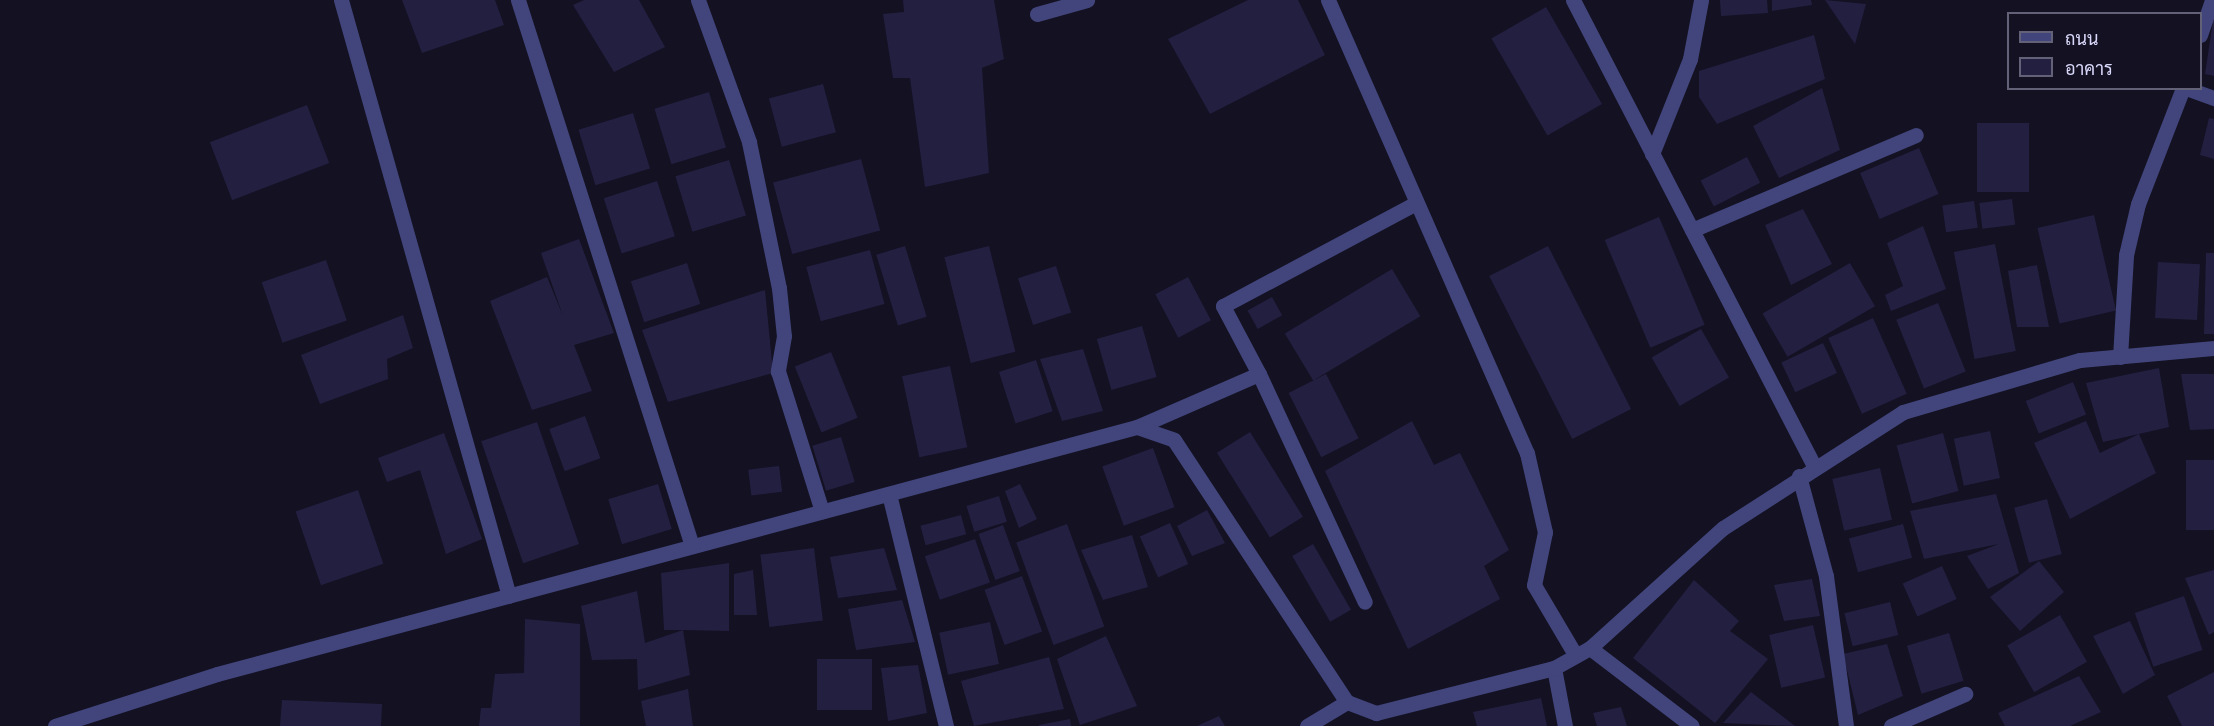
<!DOCTYPE html>
<html>
<head>
<meta charset="utf-8">
<style>
  body { margin:0 }
  #map { position:relative; width:2214px; height:726px; overflow:hidden; background:#131122; font-family:"Public Sans",Sarabun,sans-serif }
  div>[style] { position:absolute }
  [style*='--x'] { left:calc(var(--x)*1px); top:calc(var(--y)*1px); width:calc(var(--w)*1px); rotate:calc(var(--a)*1deg) }
  .building>* { inset:0; background:#231f41; transform-origin:0 0 }
  .minor>* { height:15px; margin:-7.5px; padding:0 7.5px; transform-origin:7.5px; border-radius:7.5px; background:#42457c }
  span { translate:-50% -50%; white-space:nowrap; text-align:center; line-height:1.15; -webkit-text-stroke:4.5px #131122; paint-order:stroke }
  .legend { position:absolute; left:2007px; top:12px; width:195px; height:78px; box-sizing:border-box; background:#131122; border:2px solid #626178; margin:0; padding:8px 10px; list-style:none; font-size:18px; color:#d9d8fa }
  .legend li { display:flex; align-items:center; gap:12px; height:30px }
  .legend b { width:30px; border:2px solid #626178 }
</style>
</head>
<body>
<div id="map">
  <div class="building">
    <i style="clip-path:polygon(402px 0,495px 0,504px 25px,422px 53px)"></i>
    <i style="clip-path:polygon(584px 0,639px 0,665px 47px,614px 72px,573px 5px)"></i>
    <i style="clip-path:polygon(903px 0,994px 0,1004px 59px,982px 68px,989px 173px,925px 187px,910px 78px,893px 78px,883px 14px,904px 12px)"></i>
    <i style="clip-path:polygon(1248px 0,1298px 0,1325px 55px,1210px 114px,1168px 39px)"></i>
    <i style="clip-path:polygon(1720px 0,1767px 0,1768px 13px,1721px 16px)"></i>
    <i style="clip-path:polygon(1772px 0,1811px 0,1812px 5px,1772px 11px)"></i>
    <i style="clip-path:polygon(1825px 0,1866px 4px,1855px 44px)"></i>
    <i style="left:1546px;top:7px;width:112px;height:63px;rotate:60deg"></i>
    <i style="clip-path:polygon(2213px 21px,2214px 21px,2214px 76px,2205px 74px)"></i>
    <i style="clip-path:polygon(1814px 35px,1825px 79px,1717px 124px,1699px 97px,1699px 71px)"></i>
    <i style="left:823px;top:84px;width:50px;height:56px;rotate:75deg"></i>
    <i style="clip-path:polygon(1822px 88px,1840px 150px,1779px 178px,1753px 126px)"></i>
    <i style="left:709px;top:92px;width:58px;height:57px;rotate:73deg"></i>
    <i style="left:307px;top:105px;width:62px;height:104px;rotate:69deg"></i>
    <i style="left:633px;top:113px;width:58px;height:57px;rotate:73deg"></i>
    <i style="clip-path:polygon(2209px 118px,2214px 119px,2214px 159px,2200px 155px)"></i>
    <i style="left:1977px;top:123px;width:52px;height:69px"></i>
    <i style="left:1919px;top:148px;width:50px;height:64px;rotate:67deg"></i>
    <i style="left:1747px;top:157px;width:29px;height:52px;rotate:63deg"></i>
    <i style="left:861px;top:159px;width:74px;height:91px;rotate:75deg"></i>
    <i style="left:729px;top:160px;width:58px;height:56px;rotate:73deg"></i>
    <i style="left:657px;top:181px;width:58px;height:56px;rotate:72deg"></i>
    <i style="left:2012px;top:199px;width:26px;height:33px;rotate:83deg"></i>
    <i style="left:1974px;top:201px;width:27px;height:32px;rotate:82deg"></i>
    <i style="clip-path:polygon(1803px 209px,1832px 264px,1791px 285px,1765px 225px)"></i>
    <i style="left:2094px;top:215px;width:98px;height:58px;rotate:77deg"></i>
    <i style="left:1659px;top:217px;width:117px;height:59px;rotate:67deg"></i>
    <i style="clip-path:polygon(1923px 226px,1946px 289px,1891px 311px,1885px 295px,1903px 286px,1887px 243px)"></i>
    <i style="clip-path:polygon(579px 239px,614px 333px,574px 345px,592px 391px,532px 410px,490px 301px,547px 277px,563px 316px,541px 253px)"></i>
    <i style="left:1995px;top:244px;width:109px;height:42px;rotate:79deg"></i>
    <i style="left:905px;top:246px;width:74px;height:30px;rotate:73deg"></i>
    <i style="left:989px;top:246px;width:109px;height:46px;rotate:76deg"></i>
    <i style="left:1548px;top:246px;width:183px;height:66px;rotate:63deg"></i>
    <i style="left:870px;top:250px;width:56px;height:66px;rotate:75deg"></i>
    <i style="clip-path:polygon(2206px 253px,2214px 253px,2214px 334px,2204px 334px)"></i>
    <i style="left:326px;top:260px;width:64px;height:68px;rotate:71deg"></i>
    <i style="left:2158px;top:262px;width:42px;height:56px;rotate:3deg"></i>
    <i style="left:687px;top:263px;width:43px;height:59px;rotate:72deg"></i>
    <i style="left:1850px;top:263px;width:50px;height:101px;rotate:60deg"></i>
    <i style="clip-path:polygon(2037px 265px,2049px 327px,2017px 327px,2008px 271px)"></i>
    <i style="left:1056px;top:266px;width:49px;height:40px;rotate:72deg"></i>
    <i style="left:1392px;top:269px;width:55px;height:125px;rotate:59deg"></i>
    <i style="left:1188px;top:277px;width:49px;height:37px;rotate:62deg"></i>
    <i style="clip-path:polygon(765px 290px,773px 373px,668px 402px,642px 330px)"></i>
    <i style="left:1272px;top:297px;width:21px;height:28px;rotate:61deg"></i>
    <i style="left:1938px;top:303px;width:74px;height:45px;rotate:68deg"></i>
    <i style="clip-path:polygon(403px 315px,413px 348px,387px 359px,388px 379px,320px 404px,301px 355px)"></i>
    <i style="left:1873px;top:318px;width:83px;height:49px;rotate:66deg"></i>
    <i style="left:1142px;top:326px;width:53px;height:47px;rotate:74deg"></i>
    <i style="left:1701px;top:329px;width:56px;height:57px;rotate:60deg"></i>
    <i style="left:1823px;top:343px;width:33px;height:46px;rotate:65deg"></i>
    <i style="clip-path:polygon(1083px 349px,1103px 411px,1062px 421px,1040px 359px)"></i>
    <i style="left:831px;top:352px;width:71px;height:39px;rotate:68deg"></i>
    <i style="left:1036px;top:360px;width:54px;height:39px;rotate:72deg"></i>
    <i style="left:950px;top:366px;width:83px;height:49px;rotate:78deg"></i>
    <i style="clip-path:polygon(2159px 368px,2169px 427px,2139px 434px,2156px 473px,2070px 519px,2034px 443px,2086px 421px,2100px 453px,2139px 434px,2103px 442px,2086px 383px)"></i>
    <i style="left:1326px;top:374px;width:72px;height:42px;rotate:63deg"></i>
    <i style="clip-path:polygon(2181px 374px,2214px 374px,2214px 429px,2190px 430px)"></i>
    <i style="left:2073px;top:382px;width:35px;height:51px;rotate:68deg"></i>
    <i style="left:585px;top:416px;width:45px;height:38px;rotate:70deg"></i>
    <i style="clip-path:polygon(1412px 421px,1434px 465px,1460px 453px,1509px 550px,1484px 566px,1500px 599px,1408px 649px,1325px 471px)"></i>
    <i style="left:537px;top:422px;width:129px;height:59px;rotate:71deg"></i>
    <i style="left:1990px;top:431px;width:48px;height:37px;rotate:78deg"></i>
    <i style="left:1250px;top:432px;width:100px;height:39px;rotate:58deg"></i>
    <i style="clip-path:polygon(444px 433px,482px 539px,446px 554px,420px 470px,387px 482px,378px 458px)"></i>
    <i style="left:1943px;top:433px;width:60px;height:48px;rotate:75deg"></i>
    <i style="left:841px;top:437px;width:47px;height:30px;rotate:73deg"></i>
    <i style="left:1153px;top:448px;width:63px;height:54px;rotate:70deg"></i>
    <i style="left:2214px;top:460px;width:70px;height:28px;rotate:90deg"></i>
    <i style="left:779px;top:466px;width:26px;height:31px;rotate:83deg"></i>
    <i style="left:1880px;top:468px;width:53px;height:49px;rotate:77deg"></i>
    <i style="left:658px;top:484px;width:47px;height:52px;rotate:73deg"></i>
    <i style="clip-path:polygon(1020px 484px,1037px 519px,1019px 528px,1005px 491px)"></i>
    <i style="left:358px;top:490px;width:78px;height:66px;rotate:71deg"></i>
    <i style="clip-path:polygon(1996px 494px,2019px 573px,1988px 589px,1967px 556px,1999px 544px,1924px 559px,1910px 511px)"></i>
    <i style="left:999px;top:496px;width:27px;height:34px;rotate:73deg"></i>
    <i style="left:2047px;top:499px;width:57px;height:34px;rotate:75deg"></i>
    <i style="clip-path:polygon(1207px 510px,1225px 543px,1192px 556px,1177px 526px)"></i>
    <i style="left:961px;top:515px;width:20px;height:42px;rotate:75deg"></i>
    <i style="left:1170px;top:523px;width:45px;height:33px;rotate:66deg"></i>
    <i style="left:1067px;top:524px;width:109px;height:54px;rotate:70deg"></i>
    <i style="left:1903px;top:524px;width:35px;height:56px;rotate:75deg"></i>
    <i style="left:1003px;top:525px;width:49px;height:26px;rotate:70deg"></i>
    <i style="clip-path:polygon(1132px 535px,1148px 587px,1103px 600px,1081px 550px)"></i>
    <i style="left:975px;top:539px;width:46px;height:53px;rotate:71deg"></i>
    <i style="left:1313px;top:544px;width:76px;height:24px;rotate:60deg"></i>
    <i style="left:814px;top:548px;width:73px;height:54px;rotate:83deg"></i>
    <i style="clip-path:polygon(884px 548px,897px 590px,838px 598px,830px 557px)"></i>
    <i style="clip-path:polygon(2039px 561px,2064px 592px,2020px 631px,1990px 597px)"></i>
    <i style="clip-path:polygon(729px 563px,729px 631px,683px 630px,690px 675px,638px 690px,637px 659px,592px 660px,581px 606px,637px 591px,645px 643px,683px 630px,664px 630px,661px 573px)"></i>
    <i style="left:1942px;top:566px;width:36px;height:43px;rotate:66deg"></i>
    <i style="clip-path:polygon(753px 570px,757px 615px,734px 615px,734px 574px)"></i>
    <i style="clip-path:polygon(2214px 570px,2214px 632px,2209px 635px,2185px 578px)"></i>
    <i style="left:1022px;top:576px;width:59px;height:40px;rotate:70deg"></i>
    <i style="clip-path:polygon(1812px 579px,1820px 616px,1784px 621px,1774px 585px)"></i>
    <i style="clip-path:polygon(1694px 580px,1739px 621px,1730px 631px,1768px 659px,1715px 723px,1633px 658px)"></i>
    <i style="left:2184px;top:596px;width:57px;height:52px;rotate:71deg"></i>
    <i style="clip-path:polygon(902px 600px,915px 642px,856px 650px,848px 609px)"></i>
    <i style="left:1890px;top:602px;width:34px;height:47px;rotate:76deg"></i>
    <i style="left:2060px;top:615px;width:54px;height:61px;rotate:60deg"></i>
    <i style="clip-path:polygon(525px 619px,580px 624px,580px 726px,479px 726px,481px 708px,491px 708px,495px 674px,524px 673px)"></i>
    <i style="clip-path:polygon(2130px 621px,2155px 675px,2123px 694px,2093px 636px)"></i>
    <i style="left:990px;top:622px;width:43px;height:52px;rotate:78deg"></i>
    <i style="left:1813px;top:625px;width:54px;height:45px;rotate:77deg"></i>
    <i style="left:1949px;top:633px;width:50px;height:44px;rotate:73deg"></i>
    <i style="clip-path:polygon(1106px 636px,1137px 706px,1080px 725px,1057px 659px)"></i>
    <i style="clip-path:polygon(1887px 644px,1903px 696px,1858px 715px,1843px 654px)"></i>
    <i style="clip-path:polygon(1049px 657px,1064px 709px,974px 726px,961px 681px)"></i>
    <i style="left:817px;top:659px;width:55px;height:51px"></i>
    <i style="clip-path:polygon(918px 665px,927px 713px,888px 721px,881px 668px)"></i>
    <i style="clip-path:polygon(2214px 672px,2214px 726px,2182px 726px,2167px 696px)"></i>
    <i style="clip-path:polygon(2079px 676px,2101px 712px,2070px 726px,2005px 726px,1998px 713px)"></i>
    <i style="clip-path:polygon(688px 689px,693px 726px,646px 726px,641px 701px)"></i>
    <i style="clip-path:polygon(1751px 692px,1795px 726px,1723px 723px)"></i>
    <i style="clip-path:polygon(1541px 698px,1547px 726px,1477px 726px,1473px 712px)"></i>
    <i style="clip-path:polygon(282px 700px,382px 704px,381px 726px,280px 726px)"></i>
    <i style="clip-path:polygon(1621px 707px,1627px 726px,1597px 726px,1593px 713px)"></i>
    <i style="clip-path:polygon(1219px 716px,1225px 726px,1197px 726px)"></i>
    <i style="clip-path:polygon(1070px 719px,1071px 726px,1039px 726px,1039px 725px)"></i>
  </div>
  <div class="minor">
    <i style="--x:341;--y:0;--w:619;--a:74.26"></i>
    <i style="--x:518;--y:0;--w:573;--a:72.32"></i>
    <i style="--x:698;--y:0;--w:151;--a:70.2"></i>
    <i style="--x:749;--y:142;--w:149;--a:78.4"></i>
    <i style="--x:779;--y:288;--w:48;--a:84.1"></i>
    <i style="--x:784;--y:336;--w:36;--a:100"></i>
    <i style="--x:778;--y:371;--w:147;--a:72.6"></i>
    <i style="--x:1328;--y:0;--w:495;--a:66.3"></i>
    <i style="--x:1527;--y:453;--w:81;--a:77.2"></i>
    <i style="--x:1545;--y:532;--w:54;--a:101.7"></i>
    <i style="--x:1534;--y:585;--w:82;--a:59.4"></i>
    <i style="--x:1573;--y:0;--w:525;--a:62.65"></i>
    <i style="--x:1037;--y:14;--w:52;--a:-15.6"></i>
    <i style="--x:2200;--y:35;--w:37;--a:-71"></i>
    <i style="--x:2186;--y:88;--w:30;--a:20"></i>
    <i style="--x:1652;--y:154;--w:102;--a:-68.2"></i>
    <i style="--x:1690;--y:59;--w:60;--a:-79.4"></i>
    <i style="--x:1692;--y:230;--w:243;--a:-23"></i>
    <i style="--x:2120;--y:357;--w:102;--a:-86.6"></i>
    <i style="--x:2126;--y:255;--w:52;--a:-76.8"></i>
    <i style="--x:2138;--y:204;--w:124;--a:-68.8"></i>
    <i style="--x:1259;--y:374;--w:251;--a:65.1"></i>
    <i style="--x:1137;--y:427;--w:133;--a:-23.5"></i>
    <i style="--x:1259;--y:374;--w:77;--a:-117.9"></i>
    <i style="--x:1223;--y:306;--w:217;--a:-28.1"></i>
    <i style="--x:1799;--y:476;--w:104;--a:74.9"></i>
    <i style="--x:1826;--y:576;--w:151;--a:82.4"></i>
    <i style="--x:889;--y:494;--w:239;--a:76.2"></i>
    <i style="--x:1590;--y:648;--w:128;--a:37.4"></i>
    <i style="--x:1554;--y:668;--w:59;--a:79.3"></i>
    <i style="--x:55;--y:726;--w:170;--a:-17.8"></i>
    <i style="--x:217;--y:674;--w:953;--a:-15.03"></i>
    <i style="--x:1137;--y:427;--w:39;--a:19"></i>
    <i style="--x:1174;--y:440;--w:314;--a:56.6"></i>
    <i style="--x:1347;--y:702;--w:31;--a:21"></i>
    <i style="--x:1376;--y:713;--w:184;--a:-14.2"></i>
    <i style="--x:1554;--y:668;--w:41;--a:-29.1"></i>
    <i style="--x:1590;--y:648;--w:179;--a:-42.1"></i>
    <i style="--x:1723;--y:528;--w:214;--a:-32.8"></i>
    <i style="--x:1903;--y:412;--w:184;--a:-16.4"></i>
    <i style="--x:2080;--y:360;--w:135;--a:-5.1"></i>
    <i style="--x:1307;--y:726;--w:47;--a:-31"></i>
    <i style="--x:1891;--y:726;--w:81;--a:-23.4"></i>
  </div>
  <ul class="legend">
  <li><b style="height:8px;background:#42457c"></b>ถนน</li>
  <li><b style="height:16px;background:#231f41"></b>อาคาร</li>
  </ul>
</div>
</body>
</html>
